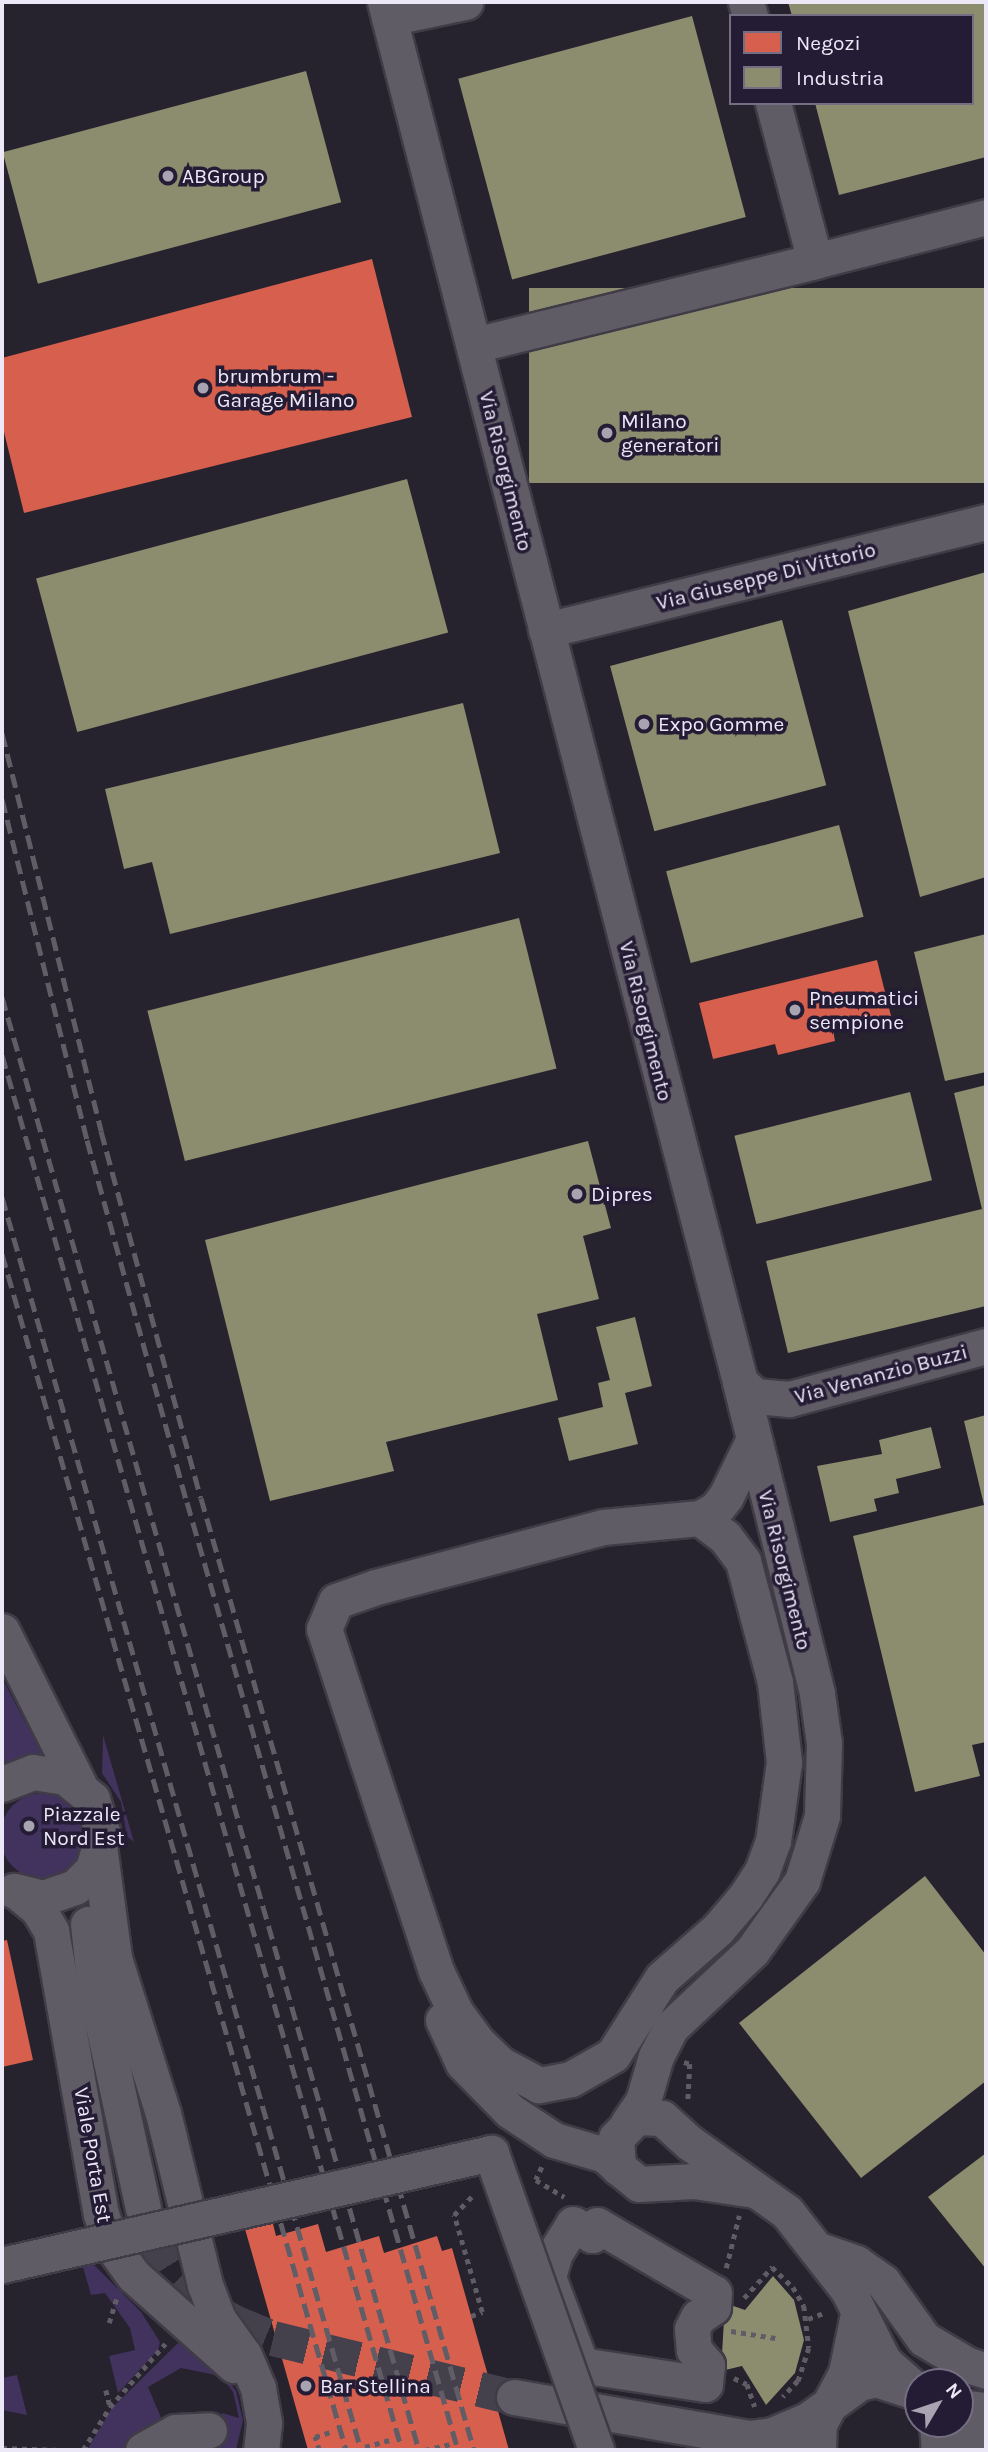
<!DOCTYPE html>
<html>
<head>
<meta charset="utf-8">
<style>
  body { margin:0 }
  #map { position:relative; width:988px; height:2452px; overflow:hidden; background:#26222e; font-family:Karla,sans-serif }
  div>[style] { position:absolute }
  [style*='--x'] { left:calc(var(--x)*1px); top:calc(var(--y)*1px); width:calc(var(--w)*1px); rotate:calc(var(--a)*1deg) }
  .green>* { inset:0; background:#42325e }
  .round { border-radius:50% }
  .shops>* { inset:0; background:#d6604d }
  .industry>* { inset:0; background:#8c8c6e; transform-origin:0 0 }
  .minor-tunnel>* { height:35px; margin-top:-17.5px; transform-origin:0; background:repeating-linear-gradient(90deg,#44404c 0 35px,transparent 0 53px) }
  .path>* { height:4.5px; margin-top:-2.25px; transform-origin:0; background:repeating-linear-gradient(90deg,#5f5c66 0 5px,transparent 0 10px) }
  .roads { filter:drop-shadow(2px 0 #403c47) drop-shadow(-2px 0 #403c47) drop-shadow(0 2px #403c47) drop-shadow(0 -2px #403c47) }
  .minor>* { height:35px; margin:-17.5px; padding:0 17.5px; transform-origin:17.5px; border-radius:17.5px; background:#5f5c66 }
  .rail>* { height:5px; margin-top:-2.5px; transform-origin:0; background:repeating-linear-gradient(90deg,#605d66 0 14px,transparent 0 21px) }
  .bridges { filter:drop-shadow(2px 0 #403c47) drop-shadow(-2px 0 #403c47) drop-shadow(0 2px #403c47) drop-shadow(0 -2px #403c47) }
  .minor-bridge>* { height:35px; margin:-17.5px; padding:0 17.5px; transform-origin:17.5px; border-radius:17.5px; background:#5f5c66 }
  .dots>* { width:19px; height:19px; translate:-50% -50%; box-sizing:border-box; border:4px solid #241c34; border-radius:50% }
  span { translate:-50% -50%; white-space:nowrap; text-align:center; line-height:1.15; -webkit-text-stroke:7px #241c34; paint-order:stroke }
  .poi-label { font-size:21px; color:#ede8f8 }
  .left { translate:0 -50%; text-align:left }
  .street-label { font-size:21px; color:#ede8f8 }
  .frame { position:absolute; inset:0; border:4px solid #ede8f8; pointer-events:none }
  .legend { position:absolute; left:729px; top:14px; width:245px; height:91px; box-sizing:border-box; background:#241c34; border:2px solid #746e82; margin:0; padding:9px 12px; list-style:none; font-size:21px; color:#ede8f8 }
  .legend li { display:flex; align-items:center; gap:14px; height:35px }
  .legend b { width:35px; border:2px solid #746e82 }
  .north { position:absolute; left:904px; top:2368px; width:70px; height:70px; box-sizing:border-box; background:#241c34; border:2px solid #746e82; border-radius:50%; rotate:51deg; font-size:19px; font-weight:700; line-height:28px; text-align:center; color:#ede8f8 }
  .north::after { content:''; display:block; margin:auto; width:24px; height:32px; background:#a7a3b1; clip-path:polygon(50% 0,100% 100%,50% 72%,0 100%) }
</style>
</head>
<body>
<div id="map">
  <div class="green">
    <i style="clip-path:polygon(2px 1678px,43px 1756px,2px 1764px)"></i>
    <i style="clip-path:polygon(103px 1735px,134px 1842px,127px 1836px,121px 1802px,102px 1773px)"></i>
    <i class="round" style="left:0;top:1793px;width:86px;height:86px"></i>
    <i style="clip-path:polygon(78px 2249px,141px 2312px,160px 2342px,158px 2350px,118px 2393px,109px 2356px,135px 2350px,130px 2328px,105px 2293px,91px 2295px)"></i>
    <i style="clip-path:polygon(178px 2343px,213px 2361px,236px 2391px,243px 2420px,236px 2450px,160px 2450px,219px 2443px,222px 2413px,239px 2418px,233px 2392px,221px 2376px,181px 2368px,148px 2387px,165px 2427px,128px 2450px,87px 2450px,112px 2408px)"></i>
    <i style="clip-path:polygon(17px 2375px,27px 2415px,2px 2410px,2px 2378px)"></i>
  </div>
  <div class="shops">
    <i style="clip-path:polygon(372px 259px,412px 417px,24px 513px,2px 424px,2px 358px)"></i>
    <i style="clip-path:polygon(877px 960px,891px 1016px,833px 1030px,835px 1041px,778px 1055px,775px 1044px,713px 1059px,699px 1003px)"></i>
    <i style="clip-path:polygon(7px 1940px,33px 2060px,2px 2067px,2px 1941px)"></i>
    <i style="clip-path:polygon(272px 2220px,276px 2236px,318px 2224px,326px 2252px,379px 2236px,384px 2253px,437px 2236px,442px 2251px,452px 2248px,509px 2450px,308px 2450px,245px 2229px)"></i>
  </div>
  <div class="industry">
    <i style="clip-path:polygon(788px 2px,986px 2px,986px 157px,839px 195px,815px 103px,972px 103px,972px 16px,792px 16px)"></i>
    <i style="left:692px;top:16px;width:208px;height:242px;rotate:75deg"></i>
    <i style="left:306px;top:71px;width:136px;height:314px;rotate:75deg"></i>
    <i style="left:986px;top:288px;width:195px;height:457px;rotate:90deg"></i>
    <i style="left:407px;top:479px;width:159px;height:384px;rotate:75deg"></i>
    <i style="clip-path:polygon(986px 572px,986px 877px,920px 897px,848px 611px)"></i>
    <i style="left:782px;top:620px;width:171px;height:178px;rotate:75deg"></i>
    <i style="clip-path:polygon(463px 703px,500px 853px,170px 934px,152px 862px,124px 869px,105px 789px)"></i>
    <i style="left:839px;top:825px;width:95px;height:179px;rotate:75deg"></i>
    <i style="left:519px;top:918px;width:155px;height:383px;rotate:76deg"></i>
    <i style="clip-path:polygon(986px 934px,986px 1072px,945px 1081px,914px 952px)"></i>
    <i style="clip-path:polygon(986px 1085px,986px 1306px,788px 1353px,766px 1261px,982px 1209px,954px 1093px)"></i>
    <i style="left:910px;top:1092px;width:91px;height:181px;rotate:76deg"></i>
    <i style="clip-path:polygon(588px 1141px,611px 1228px,583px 1236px,599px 1299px,537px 1314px,558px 1400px,386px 1442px,394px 1471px,270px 1501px,205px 1240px)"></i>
    <i style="clip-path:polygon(635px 1317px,652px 1386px,625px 1393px,638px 1444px,569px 1461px,558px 1418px,603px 1407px,598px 1383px,610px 1380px,596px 1327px)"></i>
    <i style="clip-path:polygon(986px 1415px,986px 1742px,972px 1745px,980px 1776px,915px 1792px,853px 1536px,984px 1505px,964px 1421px)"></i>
    <i style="clip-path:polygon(931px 1427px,941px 1468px,896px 1479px,899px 1493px,874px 1499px,877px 1511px,830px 1522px,817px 1466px,882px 1454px,879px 1440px)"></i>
    <i style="clip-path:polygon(925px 1876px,986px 1955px,986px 2081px,861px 2178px,739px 2023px)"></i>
    <i style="clip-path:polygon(986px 2153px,986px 2269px,928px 2197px)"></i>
    <i style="clip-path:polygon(773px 2276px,794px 2300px,804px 2340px,795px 2373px,766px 2405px,742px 2366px,721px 2371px,725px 2303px,745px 2310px)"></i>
  </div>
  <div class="minor-tunnel">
    <i style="--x:143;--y:2208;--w:28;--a:73"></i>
    <i style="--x:151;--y:2235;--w:52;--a:58.5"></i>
    <i style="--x:178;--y:2279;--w:41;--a:43"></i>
    <i style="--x:208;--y:2307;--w:30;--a:30"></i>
    <i style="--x:234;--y:2322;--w:42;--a:22.3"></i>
    <i style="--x:273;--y:2338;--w:248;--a:13.8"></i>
  </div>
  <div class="path">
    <i style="--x:684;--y:2062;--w:6;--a:18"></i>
    <i style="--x:690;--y:2064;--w:37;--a:93"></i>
    <i style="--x:542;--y:2167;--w:14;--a:115"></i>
    <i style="--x:536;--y:2180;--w:33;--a:31"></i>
    <i style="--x:726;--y:2268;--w:54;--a:-76"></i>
    <i style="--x:744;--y:2298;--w:42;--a:-47.9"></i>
    <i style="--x:772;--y:2267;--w:29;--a:44"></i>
    <i style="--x:793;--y:2287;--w:22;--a:60"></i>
    <i style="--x:804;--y:2306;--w:42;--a:83.2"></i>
    <i style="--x:809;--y:2348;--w:35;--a:108"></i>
    <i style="--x:798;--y:2381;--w:22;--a:133"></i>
    <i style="--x:471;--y:2316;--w:12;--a:-20"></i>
    <i style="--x:482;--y:2312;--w:101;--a:-106.1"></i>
    <i style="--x:454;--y:2215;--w:29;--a:-46"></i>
    <i style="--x:808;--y:2319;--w:19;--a:-21"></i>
    <i style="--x:109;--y:2323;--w:27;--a:-73"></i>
    <i style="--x:731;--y:2331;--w:45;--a:9"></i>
    <i style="--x:734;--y:2378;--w:14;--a:25"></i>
    <i style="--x:747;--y:2384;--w:24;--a:71"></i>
    <i style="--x:106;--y:2390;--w:16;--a:76"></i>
    <i style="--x:365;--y:2447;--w:29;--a:-16"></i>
    <i style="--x:2;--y:2448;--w:59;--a:1.9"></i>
    <i style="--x:83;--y:2450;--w:51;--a:-57.9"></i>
    <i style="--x:110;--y:2407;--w:84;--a:-48.9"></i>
    <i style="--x:319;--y:2450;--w:14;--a:-107"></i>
    <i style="--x:315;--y:2437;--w:19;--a:-18"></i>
    <i style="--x:425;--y:2450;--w:27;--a:-13"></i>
  </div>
  <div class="roads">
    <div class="minor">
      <i style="--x:385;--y:2;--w:1425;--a:75.57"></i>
      <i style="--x:740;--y:1382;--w:321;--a:76.1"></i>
      <i style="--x:817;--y:1694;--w:49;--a:81.9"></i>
      <i style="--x:824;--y:1743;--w:73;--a:91.6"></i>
      <i style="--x:822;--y:1816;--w:68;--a:107.1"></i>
      <i style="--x:802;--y:1881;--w:86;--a:125.5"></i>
      <i style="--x:752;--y:1951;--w:111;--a:136.8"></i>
      <i style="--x:671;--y:2027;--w:33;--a:117"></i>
      <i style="--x:656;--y:2056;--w:47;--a:106.1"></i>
      <i style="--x:643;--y:2101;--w:27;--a:124"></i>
      <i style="--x:746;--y:2;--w:15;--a:74"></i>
      <i style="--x:389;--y:18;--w:78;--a:-11.9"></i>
      <i style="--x:773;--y:103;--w:163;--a:75.1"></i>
      <i style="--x:815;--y:261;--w:177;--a:-14.4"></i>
      <i style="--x:474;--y:345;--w:351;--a:-13.8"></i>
      <i style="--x:546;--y:630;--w:453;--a:-13.8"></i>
      <i style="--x:740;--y:1382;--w:21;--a:43"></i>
      <i style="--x:755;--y:1396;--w:34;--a:5"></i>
      <i style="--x:789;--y:1399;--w:204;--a:-15.1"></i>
      <i style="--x:700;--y:1518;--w:31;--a:37"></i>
      <i style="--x:725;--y:1537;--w:30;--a:53"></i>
      <i style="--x:743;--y:1561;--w:125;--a:75.2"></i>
      <i style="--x:775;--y:1682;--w:81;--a:83.6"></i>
      <i style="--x:784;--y:1762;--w:80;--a:97.9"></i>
      <i style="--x:773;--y:1841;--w:32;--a:110"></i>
      <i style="--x:762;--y:1871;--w:31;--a:123"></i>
      <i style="--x:745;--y:1897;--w:42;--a:130.2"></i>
      <i style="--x:718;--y:1929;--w:74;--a:138.8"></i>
      <i style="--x:662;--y:1978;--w:91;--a:122.5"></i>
      <i style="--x:613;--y:2055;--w:48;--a:150.3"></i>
      <i style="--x:571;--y:2079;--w:33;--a:169"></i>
      <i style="--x:539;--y:2085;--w:44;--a:-151.7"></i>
      <i style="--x:500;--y:2064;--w:30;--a:-136"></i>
      <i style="--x:478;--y:2043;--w:39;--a:-126"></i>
      <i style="--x:455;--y:2011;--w:44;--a:-115.4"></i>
      <i style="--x:436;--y:1971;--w:360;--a:-108.1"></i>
      <i style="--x:324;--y:1629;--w:30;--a:-67"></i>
      <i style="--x:336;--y:1601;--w:42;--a:-19.3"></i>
      <i style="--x:376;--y:1587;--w:235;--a:-14.8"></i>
      <i style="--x:603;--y:1527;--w:97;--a:-5.3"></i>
      <i style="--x:700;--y:1518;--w:18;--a:-29"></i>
      <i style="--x:716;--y:1509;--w:16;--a:-52"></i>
      <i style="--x:726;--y:1496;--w:59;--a:-63.9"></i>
      <i style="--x:2;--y:1631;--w:172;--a:63.4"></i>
      <i style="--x:2;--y:1784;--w:33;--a:-21"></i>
      <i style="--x:33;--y:1772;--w:32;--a:9"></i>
      <i style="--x:65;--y:1777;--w:35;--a:39"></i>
      <i style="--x:92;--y:1799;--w:37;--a:73"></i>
      <i style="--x:103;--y:1834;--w:36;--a:106"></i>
      <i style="--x:93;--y:1869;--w:25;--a:135"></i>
      <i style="--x:75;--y:1887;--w:34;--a:161"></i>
      <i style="--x:43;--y:1898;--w:30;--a:-166"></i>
      <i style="--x:100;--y:1853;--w:106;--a:82.4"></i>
      <i style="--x:114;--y:1958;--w:163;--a:72.5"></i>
      <i style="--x:163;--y:2113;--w:177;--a:76.3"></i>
      <i style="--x:205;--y:2285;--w:36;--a:69"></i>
      <i style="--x:218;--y:2319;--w:44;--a:54.2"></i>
      <i style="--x:244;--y:2355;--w:36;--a:67"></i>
      <i style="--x:258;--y:2388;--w:36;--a:80"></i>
      <i style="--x:264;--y:2423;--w:27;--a:96"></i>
      <i style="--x:22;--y:1896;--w:21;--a:39"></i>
      <i style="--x:38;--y:1909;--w:26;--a:59"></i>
      <i style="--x:51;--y:1931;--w:287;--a:80"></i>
      <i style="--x:101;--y:2214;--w:34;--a:71"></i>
      <i style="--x:112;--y:2246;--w:37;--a:54"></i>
      <i style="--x:134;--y:2276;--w:134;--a:41.7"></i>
      <i style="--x:88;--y:1924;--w:64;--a:83.8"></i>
      <i style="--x:95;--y:1988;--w:225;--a:77.7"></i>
      <i style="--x:443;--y:2020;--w:47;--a:65.1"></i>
      <i style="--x:463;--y:2063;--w:67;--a:45.6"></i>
      <i style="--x:510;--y:2111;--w:53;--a:33.4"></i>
      <i style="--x:554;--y:2140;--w:53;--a:16.4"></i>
      <i style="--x:605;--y:2155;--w:21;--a:43"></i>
      <i style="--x:754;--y:2190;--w:61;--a:-171.5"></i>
      <i style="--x:694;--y:2181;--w:55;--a:176.9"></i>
      <i style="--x:639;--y:2184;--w:27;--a:-141"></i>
      <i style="--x:618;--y:2167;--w:29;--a:-94"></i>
      <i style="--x:616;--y:2138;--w:29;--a:-46"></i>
      <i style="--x:636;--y:2117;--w:26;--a:2"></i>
      <i style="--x:662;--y:2118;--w:38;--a:42"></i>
      <i style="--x:690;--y:2143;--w:119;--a:35.4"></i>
      <i style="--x:787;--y:2212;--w:99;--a:52"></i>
      <i style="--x:848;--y:2290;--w:80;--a:63.4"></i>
      <i style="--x:884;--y:2362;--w:45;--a:41.4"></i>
      <i style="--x:573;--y:2224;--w:22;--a:30"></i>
      <i style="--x:592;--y:2235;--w:11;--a:-63"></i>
      <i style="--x:597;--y:2225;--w:135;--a:30.2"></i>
      <i style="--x:714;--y:2293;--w:14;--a:94"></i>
      <i style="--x:713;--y:2307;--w:18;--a:146"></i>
      <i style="--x:698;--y:2317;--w:13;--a:117"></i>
      <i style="--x:692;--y:2329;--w:21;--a:85"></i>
      <i style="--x:694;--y:2350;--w:20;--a:49"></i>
      <i style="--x:707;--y:2365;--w:19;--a:96"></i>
      <i style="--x:705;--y:2384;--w:125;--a:-171.3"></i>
      <i style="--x:581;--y:2365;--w:94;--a:-110.6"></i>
      <i style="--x:548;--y:2277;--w:25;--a:-74"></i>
      <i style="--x:555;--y:2253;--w:34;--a:-58"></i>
      <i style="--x:822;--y:2251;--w:36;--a:19"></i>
      <i style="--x:856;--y:2263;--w:33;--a:35"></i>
      <i style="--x:883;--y:2282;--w:70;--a:54.3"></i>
      <i style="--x:924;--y:2339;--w:51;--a:30.6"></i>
      <i style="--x:968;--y:2365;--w:19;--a:18"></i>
      <i style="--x:514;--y:2397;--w:239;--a:9.9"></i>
      <i style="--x:749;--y:2438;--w:40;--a:18"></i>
      <i style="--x:960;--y:2407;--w:26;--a:7"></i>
      <i style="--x:937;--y:2424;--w:26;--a:86"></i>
      <i style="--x:749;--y:2438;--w:23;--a:-7"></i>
      <i style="--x:772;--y:2435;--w:39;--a:-23"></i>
      <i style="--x:808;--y:2420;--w:63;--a:-36"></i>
      <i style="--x:859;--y:2383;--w:17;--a:-13"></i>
      <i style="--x:876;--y:2379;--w:38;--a:18"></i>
      <i style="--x:143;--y:2450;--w:37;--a:-29"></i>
      <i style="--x:175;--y:2432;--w:34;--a:-3"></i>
      <i style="--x:818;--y:2450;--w:26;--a:-88"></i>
      <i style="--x:819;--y:2424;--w:58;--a:-62.1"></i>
      <i style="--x:846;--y:2373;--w:60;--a:-78.5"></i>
      <i style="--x:960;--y:2450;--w:31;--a:-33"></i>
    </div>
  </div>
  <div class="rail">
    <i style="--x:2;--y:733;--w:410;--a:76"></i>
    <i style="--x:101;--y:1131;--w:380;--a:74.8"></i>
    <i style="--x:201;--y:1498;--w:990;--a:74"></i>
    <i style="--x:2;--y:799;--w:351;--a:76"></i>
    <i style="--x:87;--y:1140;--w:376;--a:74.6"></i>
    <i style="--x:187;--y:1502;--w:986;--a:74.05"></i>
    <i style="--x:2;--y:997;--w:1512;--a:73.99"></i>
    <i style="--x:2;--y:1055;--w:1451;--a:74"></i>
    <i style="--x:2;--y:1197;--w:1303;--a:74.01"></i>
    <i style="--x:2;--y:1254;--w:1244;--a:73.95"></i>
  </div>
  <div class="bridges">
    <div class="minor-bridge">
      <i style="--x:2;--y:2265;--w:502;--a:-12.9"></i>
      <i style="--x:491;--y:2153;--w:315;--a:70.5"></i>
    </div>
  </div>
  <div class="dots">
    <i style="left:168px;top:176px;background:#a7a3b1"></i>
    <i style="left:203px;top:388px;background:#a7a3b1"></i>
    <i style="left:607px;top:433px;background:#a7a3b1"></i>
    <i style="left:644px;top:724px;background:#a7a3b1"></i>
    <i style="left:795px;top:1010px;background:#a7a3b1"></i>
    <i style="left:577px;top:1194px;background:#a7a3b1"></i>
    <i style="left:29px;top:1826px;background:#a7a3b1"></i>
    <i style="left:306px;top:2386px;background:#a7a3b1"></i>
  </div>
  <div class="poi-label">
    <span class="left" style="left:182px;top:176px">ABGroup</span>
    <span class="left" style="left:217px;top:388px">brumbrum -<br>Garage Milano</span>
    <span class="left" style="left:621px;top:433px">Milano<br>generatori</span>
    <span class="left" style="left:658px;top:724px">Expo Gomme</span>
    <span class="left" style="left:809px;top:1010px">Pneumatici<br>sempione</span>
    <span class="left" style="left:591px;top:1194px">Dipres</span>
    <span class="left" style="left:43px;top:1826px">Piazzale<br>Nord Est</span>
    <span class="left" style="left:320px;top:2386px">Bar Stellina</span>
  </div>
  <div class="street-label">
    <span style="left:506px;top:471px;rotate:76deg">Via Risorgimento</span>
    <span style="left:766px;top:576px;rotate:-14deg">Via Giuseppe Di Vittorio</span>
    <span style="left:646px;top:1021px;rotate:76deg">Via Risorgimento</span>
    <span style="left:881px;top:1374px;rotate:-15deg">Via Venanzio Buzzi</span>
    <span style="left:785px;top:1570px;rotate:76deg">Via Risorgimento</span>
    <span style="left:93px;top:2155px;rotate:80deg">Viale Porta Est</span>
  </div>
  <div class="frame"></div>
  <ul class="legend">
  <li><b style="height:19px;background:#d6604d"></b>Negozi</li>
  <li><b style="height:19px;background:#8c8c6e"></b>Industria</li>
  </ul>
  <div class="north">N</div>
</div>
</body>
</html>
